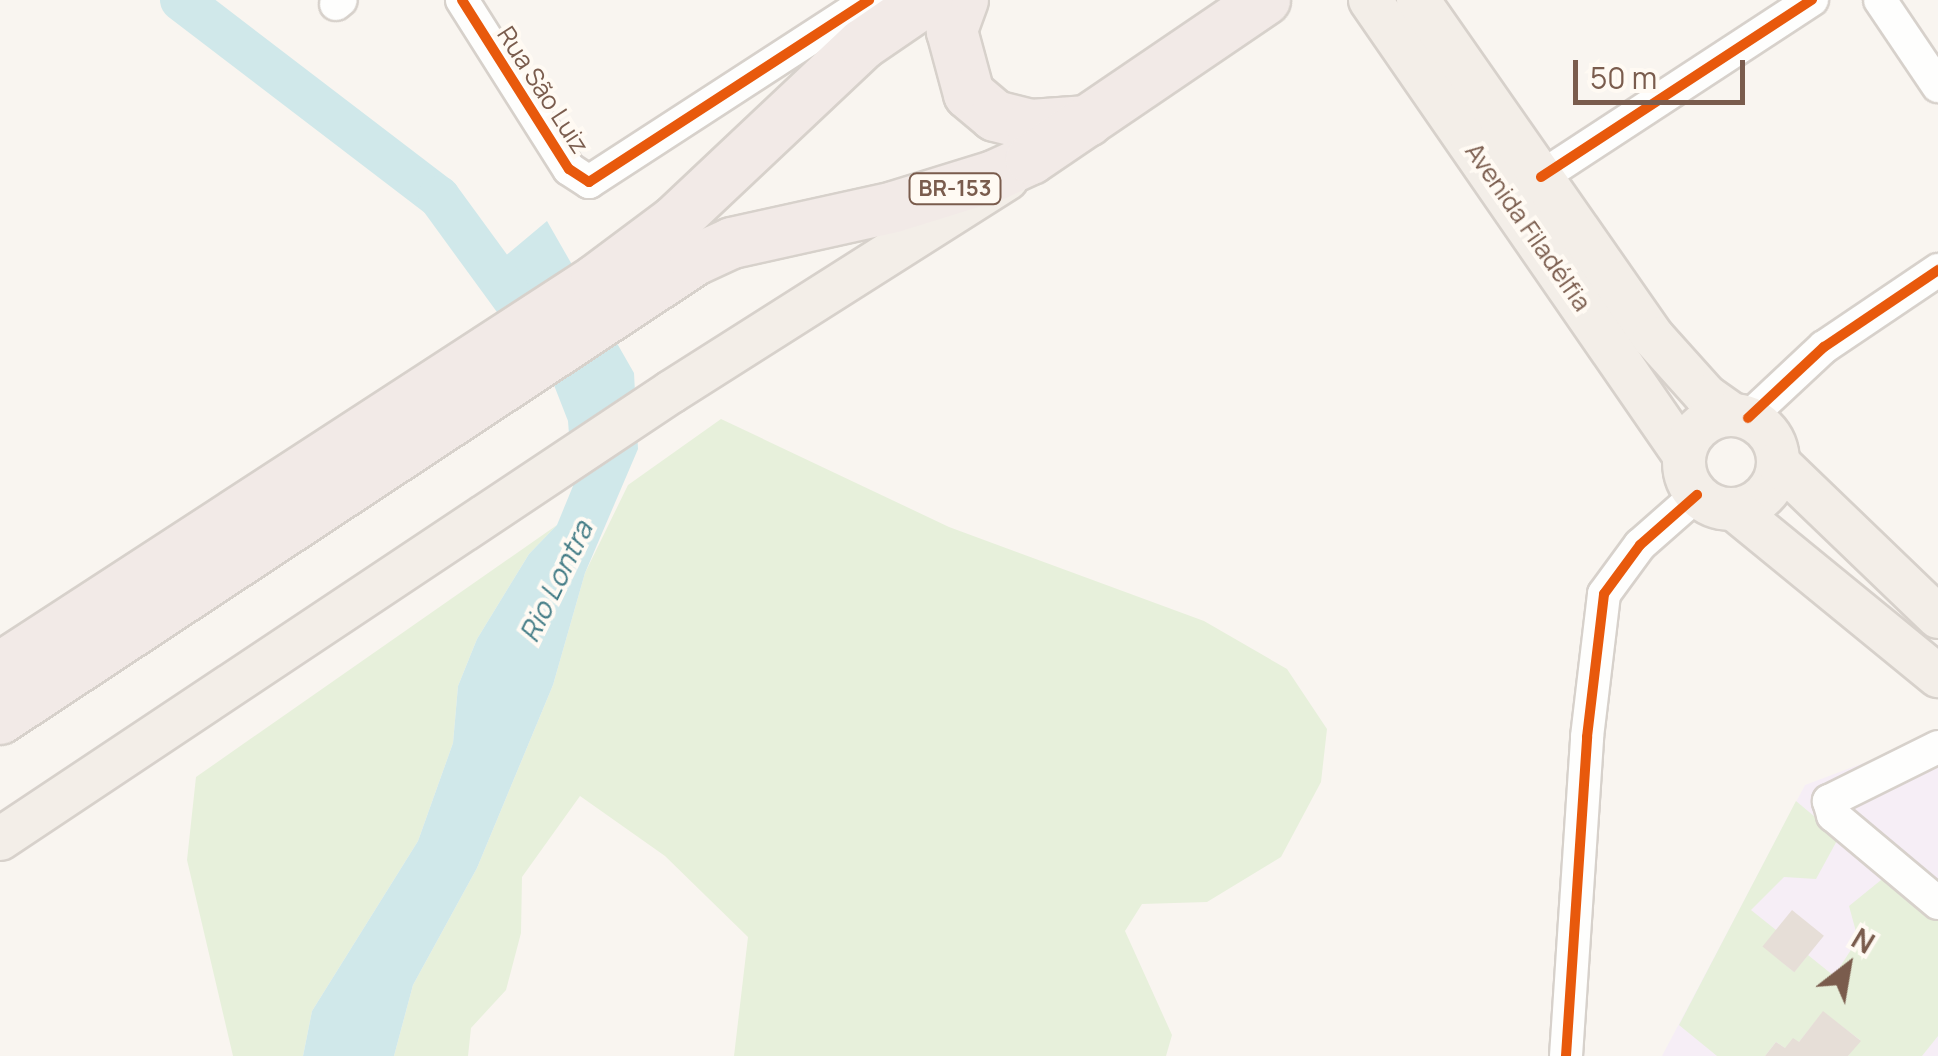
<!DOCTYPE html>
<html>
<head>
<meta charset="utf-8">
<style>
  body { margin:0 }
  #map { position:relative; width:1938px; height:1056px; overflow:hidden; background:#f9f5f0; font-family:Manrope,sans-serif }
  div>[style] { position:absolute }
  [style*='--x'] { left:calc(var(--x)*1px); top:calc(var(--y)*1px); width:calc(var(--w)*1px); rotate:calc(var(--a)*1deg) }
  .education>* { inset:0; background:#f6eef6 }
  .green>* { inset:0; background:#e7f0db }
  .water>* { inset:0; background:#d0e8ea }
  .river>* { height:42px; margin:-21px; padding:0 21px; transform-origin:21px; border-radius:21px; background:#d0e8ea }
  .building>* { inset:0; background:#e6ded7; transform-origin:0 0 }
  .roads { filter:drop-shadow(2px 0 #d7d1cb) drop-shadow(-2px 0 #d7d1cb) drop-shadow(0 2px #d7d1cb) drop-shadow(0 -2px #d7d1cb) }
  .minor>* { height:32px; margin:-16px; padding:0 16px; transform-origin:16px; border-radius:16px; background:#fefefd }
  .major>* { height:42px; margin:-21px; padding:0 21px; transform-origin:21px; border-radius:21px; background:#f3eee8 }
  .major>.ring { margin:-21px; padding:0; box-sizing:content-box; background:none; border:42px solid #f3eee8; border-radius:50% }
  .highway>* { height:50px; margin:-25px; padding:0 25px; transform-origin:25px; border-radius:25px; background:#f2eae7 }
  .cycleway>* { height:10px; margin:-5px; padding:0 5px; transform-origin:5px; border-radius:5px; background:#e8590c }
  span { translate:-50% -50%; white-space:nowrap; text-align:center; line-height:1.15; -webkit-text-stroke:8px #fffaf3; paint-order:stroke }
  .shield-label span { padding:2px 8px; background:#fffaf3; border:2px solid; border-radius:8px; -webkit-text-stroke-width:0 }
  .shield-label { font-size:22px; color:#7a5c4d; font-weight:700 }
  .street-label { font-size:25px; color:#7a5c4d }
  .water-label { font-size:28px; color:#437c86; font-style:italic }
  .north { position:absolute; left:1798px; top:916px; width:100px; height:100px; -webkit-text-stroke:8px #fffaf3; paint-order:stroke; rotate:31deg; font-size:28px; font-weight:700; line-height:40px; text-align:center; color:#7a5c4d }
  .north::after { content:''; display:block; margin:auto; width:35px; height:45px; background:#7a5c4d; clip-path:polygon(50% 0,100% 100%,50% 72%,0 100%) }
  .scale { position:absolute; left:1573px; top:60px; width:172px; height:45px; box-sizing:border-box; border:5px solid #7a5c4d; border-top:0; padding-left:12px; font-size:30px; line-height:35px; white-space:nowrap; color:#7a5c4d; -webkit-text-stroke:8px #fffaf3; paint-order:stroke }
</style>
</head>
<body>
<div id="map">
  <div class="education">
    <i style="clip-path:polygon(1938px 735px,1938px 1056px,1662px 1056px,1805px 785px)"></i>
  </div>
  <div class="green">
    <i style="clip-path:polygon(721px 419px,949px 527px,1204px 621px,1287px 669px,1327px 729px,1321px 782px,1281px 857px,1207px 902px,1142px 904px,1125px 931px,1172px 1035px,1166px 1056px,734px 1056px,748px 937px,665px 856px,580px 796px,522px 877px,521px 933px,506px 990px,471px 1028px,468px 1056px,394px 1056px,413px 985px,477px 868px,553px 685px,585px 573px,628px 485px)"></i>
    <i style="clip-path:polygon(557px 525px,529px 554px,477px 639px,458px 686px,453px 743px,418px 841px,312px 1011px,303px 1056px,233px 1056px,187px 860px,196px 777px)"></i>
    <i style="clip-path:polygon(1796px 801px,1839px 837px,1816px 879px,1784px 877px,1751px 910px,1776px 930px,1782px 962px,1794px 972px,1808px 955px,1834px 976px,1858px 939px,1849px 906px,1886px 876px,1938px 919px,1938px 1036px,1922px 1056px,1848px 1056px,1860px 1040px,1823px 1012px,1799px 1042px,1785px 1048px,1776px 1042px,1765px 1056px,1717px 1056px,1679px 1025px)"></i>
  </div>
  <div class="water">
    <i style="clip-path:polygon(547px 221px,634px 373px,638px 449px,585px 573px,553px 685px,477px 868px,413px 985px,394px 1056px,303px 1056px,312px 1011px,418px 841px,453px 743px,458px 686px,477px 639px,529px 554px,557px 525px,573px 486px,568px 421px,552px 380px,478px 279px)"></i>
  </div>
  <div class="river">
    <i style="--x:181;--y:0;--w:325;--a:37.4"></i>
    <i style="--x:439;--y:197;--w:142;--a:53.9"></i>
  </div>
  <div class="building">
    <i style="left:1792px;top:910px;width:41px;height:47px;rotate:39deg"></i>
    <i style="clip-path:polygon(1823px 1011px,1861px 1041px,1848px 1056px,1765px 1056px,1776px 1042px,1785px 1048px,1793px 1038px,1799px 1042px)"></i>
  </div>
  <div class="roads">
    <div class="minor">
      <i style="--x:462;--y:0;--w:200;--a:57.7"></i>
      <i style="--x:569;--y:169;--w:24;--a:33"></i>
      <i style="--x:589;--y:182;--w:334;--a:-33"></i>
      <i style="--x:1880;--y:0;--w:104;--a:56"></i>
      <i style="--x:336;--y:4;--w:6;--a:-39"></i>
      <i style="--x:1541;--y:177;--w:324;--a:-33.2"></i>
      <i style="--x:1748;--y:418;--w:104;--a:-43.1"></i>
      <i style="--x:1824;--y:347;--w:138;--a:-34"></i>
      <i style="--x:1938;--y:747;--w:122;--a:153.6"></i>
      <i style="--x:1829;--y:801;--w:15;--a:74"></i>
      <i style="--x:1833;--y:815;--w:137;--a:40"></i>
      <i style="--x:1566;--y:1056;--w:320;--a:-86.2"></i>
      <i style="--x:1587;--y:737;--w:144;--a:-83.2"></i>
      <i style="--x:1604;--y:594;--w:61;--a:-53.7"></i>
      <i style="--x:1640;--y:545;--w:76;--a:-41.3"></i>
    </div>
    <div class="major">
      <i style="--x:1370;--y:0;--w:553;--a:55.39"></i>
      <i style="--x:1418;--y:0;--w:412;--a:55.1"></i>
      <i style="--x:1654;--y:338;--w:78;--a:48.1"></i>
      <i style="--x:1706;--y:396;--w:32;--a:35"></i>
      <i class="ring" style="left:1684px;top:415px;width:52px;height:52px"></i>
      <i style="--x:1778;--y:463;--w:222;--a:43.9"></i>
      <i style="--x:1734;--y:509;--w:264;--a:39.3"></i>
      <i style="--x:0;--y:839;--w:806;--a:-33.67"></i>
      <i style="--x:671;--y:392;--w:398;--a:-32.4"></i>
    </div>
    <div class="highway">
      <i style="--x:963;--y:0;--w:33;--a:110"></i>
      <i style="--x:952;--y:31;--w:65;--a:74.9"></i>
      <i style="--x:969;--y:94;--w:34;--a:40"></i>
      <i style="--x:995;--y:116;--w:37;--a:14"></i>
      <i style="--x:1031;--y:125;--w:57;--a:-4"></i>
      <i style="--x:0;--y:668;--w:711;--a:-33.06"></i>
      <i style="--x:596;--y:280;--w:99;--a:-36.8"></i>
      <i style="--x:675;--y:221;--w:258;--a:-43.3"></i>
      <i style="--x:863;--y:44;--w:78;--a:-34.5"></i>
      <i style="--x:0;--y:719;--w:833;--a:-33.44"></i>
      <i style="--x:695;--y:260;--w:41;--a:-24.7"></i>
      <i style="--x:732;--y:243;--w:166;--a:-12.5"></i>
      <i style="--x:894;--y:207;--w:105;--a:-17.2"></i>
      <i style="--x:994;--y:176;--w:41;--a:-24.7"></i>
      <i style="--x:1031;--y:159;--w:283;--a:-34.2"></i>
    </div>
  </div>
  <div class="cycleway">
    <i style="--x:462;--y:0;--w:200;--a:57.7"></i>
    <i style="--x:569;--y:169;--w:24;--a:33"></i>
    <i style="--x:589;--y:182;--w:334;--a:-33"></i>
    <i style="--x:1541;--y:177;--w:324;--a:-33.2"></i>
    <i style="--x:1748;--y:418;--w:104;--a:-43.1"></i>
    <i style="--x:1824;--y:347;--w:138;--a:-34"></i>
    <i style="--x:1566;--y:1056;--w:320;--a:-86.2"></i>
    <i style="--x:1587;--y:737;--w:144;--a:-83.2"></i>
    <i style="--x:1604;--y:594;--w:61;--a:-53.7"></i>
    <i style="--x:1640;--y:545;--w:76;--a:-41.3"></i>
  </div>
  <div class="shield-label">
    <span style="left:955px;top:189px">BR-153</span>
  </div>
  <div class="street-label">
    <span style="left:543px;top:90px;rotate:57deg">Rua São Luiz</span>
    <span style="left:1528px;top:227px;rotate:55deg">Avenida Filadélfia</span>
  </div>
  <div class="water-label">
    <span style="left:555px;top:581px;rotate:-64deg">Rio Lontra</span>
  </div>
  <div class="north">N</div>
  <div class="scale">50 m</div>
</div>
</body>
</html>
